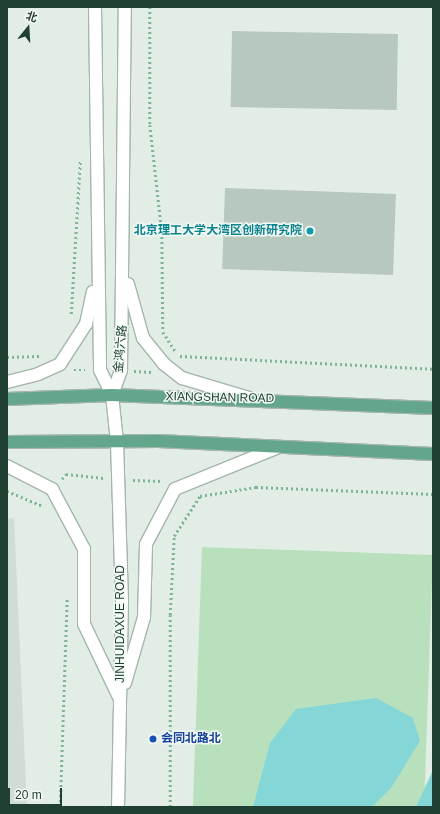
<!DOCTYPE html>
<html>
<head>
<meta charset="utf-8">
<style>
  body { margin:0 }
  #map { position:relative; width:440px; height:814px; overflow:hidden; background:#e2ede6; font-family:Arial,"Noto Sans SC",sans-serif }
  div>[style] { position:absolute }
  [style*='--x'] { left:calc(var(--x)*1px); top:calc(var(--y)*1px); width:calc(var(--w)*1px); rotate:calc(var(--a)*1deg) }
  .built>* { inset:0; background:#d0ddd5 }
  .green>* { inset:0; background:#b9e0bd; transform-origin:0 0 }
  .water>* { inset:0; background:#85d6d7 }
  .building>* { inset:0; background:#b7c8bf; transform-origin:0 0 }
  .path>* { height:2.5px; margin-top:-1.25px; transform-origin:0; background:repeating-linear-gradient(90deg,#7fb39b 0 2px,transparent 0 5px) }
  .roads { filter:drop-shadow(1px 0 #a4b6ac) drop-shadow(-1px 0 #a4b6ac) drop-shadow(0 1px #a4b6ac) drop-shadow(0 -1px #a4b6ac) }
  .tertiary>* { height:12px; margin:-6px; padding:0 6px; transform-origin:6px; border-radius:6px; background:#fff }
  .primary>* { height:12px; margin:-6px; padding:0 6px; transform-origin:6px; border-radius:6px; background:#63a68b }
  .dots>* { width:11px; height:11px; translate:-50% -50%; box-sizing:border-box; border:2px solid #f2f9f5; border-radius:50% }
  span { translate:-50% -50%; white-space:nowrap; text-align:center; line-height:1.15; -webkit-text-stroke:3px #f2f9f5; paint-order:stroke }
  .culture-label { font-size:12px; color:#0d838f; font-weight:700 }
  .right { translate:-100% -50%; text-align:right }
  .street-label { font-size:12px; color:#204032 }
  .transit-label { font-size:12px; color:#164399; font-weight:700 }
  .left { translate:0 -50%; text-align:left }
  .frame { position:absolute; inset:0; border:8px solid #204032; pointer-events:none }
  .north { position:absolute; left:8px; top:8px; width:40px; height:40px; -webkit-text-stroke:3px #f2f9f5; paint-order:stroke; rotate:18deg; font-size:11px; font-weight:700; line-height:16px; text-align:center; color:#204032 }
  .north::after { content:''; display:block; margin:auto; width:14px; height:18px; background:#204032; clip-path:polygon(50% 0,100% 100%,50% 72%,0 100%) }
  .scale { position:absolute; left:8px; top:788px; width:54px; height:18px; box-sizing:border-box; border:2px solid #204032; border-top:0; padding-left:5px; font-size:12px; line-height:14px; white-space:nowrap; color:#204032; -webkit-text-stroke:3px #f2f9f5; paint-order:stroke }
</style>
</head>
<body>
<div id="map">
  <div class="built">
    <i style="clip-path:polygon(14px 518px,27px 807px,7px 807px,7px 519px)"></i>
  </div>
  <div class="green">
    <i style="left:202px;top:547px;width:231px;height:260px;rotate:2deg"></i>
  </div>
  <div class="water">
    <i style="clip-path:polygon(376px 698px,413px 718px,420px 741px,391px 788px,372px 807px,253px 807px,270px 743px,296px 709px)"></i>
    <i style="clip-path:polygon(433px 770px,433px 807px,416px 807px)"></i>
  </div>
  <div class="building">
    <i style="left:232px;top:31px;width:166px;height:76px;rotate:1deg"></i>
    <i style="left:225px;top:188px;width:171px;height:81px;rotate:2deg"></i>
  </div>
  <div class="path">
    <i style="--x:150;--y:7;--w:118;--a:90"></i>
    <i style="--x:150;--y:125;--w:108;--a:83.6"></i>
    <i style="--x:162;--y:232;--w:100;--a:89.4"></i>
    <i style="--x:163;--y:332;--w:24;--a:57"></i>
    <i style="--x:71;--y:314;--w:153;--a:-86.6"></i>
    <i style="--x:180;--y:356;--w:253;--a:2.9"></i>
    <i style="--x:7;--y:357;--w:32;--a:-2"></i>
    <i style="--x:74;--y:370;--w:11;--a:0"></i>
    <i style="--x:134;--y:371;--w:17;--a:3"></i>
    <i style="--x:62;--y:479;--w:6;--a:-51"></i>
    <i style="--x:66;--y:474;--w:38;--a:6"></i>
    <i style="--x:133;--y:480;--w:29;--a:2"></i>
    <i style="--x:7;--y:491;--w:39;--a:23"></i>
    <i style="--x:60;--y:807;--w:208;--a:-88.1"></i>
    <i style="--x:170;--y:807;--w:192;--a:-90"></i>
    <i style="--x:170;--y:615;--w:79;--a:-87.1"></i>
    <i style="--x:174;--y:536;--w:48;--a:-57"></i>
    <i style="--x:200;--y:496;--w:57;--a:-9.1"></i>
    <i style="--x:256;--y:487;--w:177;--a:2.3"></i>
  </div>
  <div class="roads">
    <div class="tertiary">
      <i style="--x:95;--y:7;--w:363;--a:89.2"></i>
      <i style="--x:100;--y:370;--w:28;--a:64"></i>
      <i style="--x:112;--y:395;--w:47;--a:83.9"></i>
      <i style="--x:117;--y:442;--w:158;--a:88.2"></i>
      <i style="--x:122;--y:600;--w:207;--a:91.1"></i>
      <i style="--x:128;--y:284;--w:56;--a:74.5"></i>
      <i style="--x:143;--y:338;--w:33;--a:51"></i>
      <i style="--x:164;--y:364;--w:23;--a:38"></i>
      <i style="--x:182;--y:378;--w:70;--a:16.6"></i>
      <i style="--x:7;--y:382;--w:32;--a:-14"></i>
      <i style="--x:38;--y:374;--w:24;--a:-24"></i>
      <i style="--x:60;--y:364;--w:48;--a:-57"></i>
      <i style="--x:86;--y:324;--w:33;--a:-78"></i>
      <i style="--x:112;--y:395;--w:27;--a:-70"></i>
      <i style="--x:121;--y:370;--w:363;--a:-89.4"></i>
      <i style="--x:7;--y:466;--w:51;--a:27.1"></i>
      <i style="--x:52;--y:489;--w:68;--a:61.9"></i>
      <i style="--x:84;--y:549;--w:75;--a:90"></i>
      <i style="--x:84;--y:624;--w:81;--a:64.4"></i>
      <i style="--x:125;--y:683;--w:69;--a:-73.9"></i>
      <i style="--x:144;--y:617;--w:73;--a:-88.4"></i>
      <i style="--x:146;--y:544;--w:62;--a:-62.2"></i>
      <i style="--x:175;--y:489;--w:112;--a:-22"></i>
    </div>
    <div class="primary">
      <i style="--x:7;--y:399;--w:105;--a:-2.2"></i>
      <i style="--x:112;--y:395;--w:321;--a:2.3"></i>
      <i style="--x:7;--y:442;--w:151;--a:-0.4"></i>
      <i style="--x:158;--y:441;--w:275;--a:2.7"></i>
    </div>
  </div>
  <div class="dots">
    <i style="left:310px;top:231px;background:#0f9aa8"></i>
    <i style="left:153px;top:739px;background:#1a4fb4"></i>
  </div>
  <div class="culture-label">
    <span class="right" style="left:302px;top:231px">北京理工大学大湾区创新研究院</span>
  </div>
  <div class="street-label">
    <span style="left:121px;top:349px;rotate:-85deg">金鸿六路</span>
    <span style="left:220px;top:398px;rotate:1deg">XIANGSHAN ROAD</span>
    <span style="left:121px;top:624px;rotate:-90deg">JINHUIDAXUE ROAD</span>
  </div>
  <div class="transit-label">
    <span class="left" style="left:161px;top:739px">会同北路北</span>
  </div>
  <div class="frame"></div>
  <div class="north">北</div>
  <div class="scale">20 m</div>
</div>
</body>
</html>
